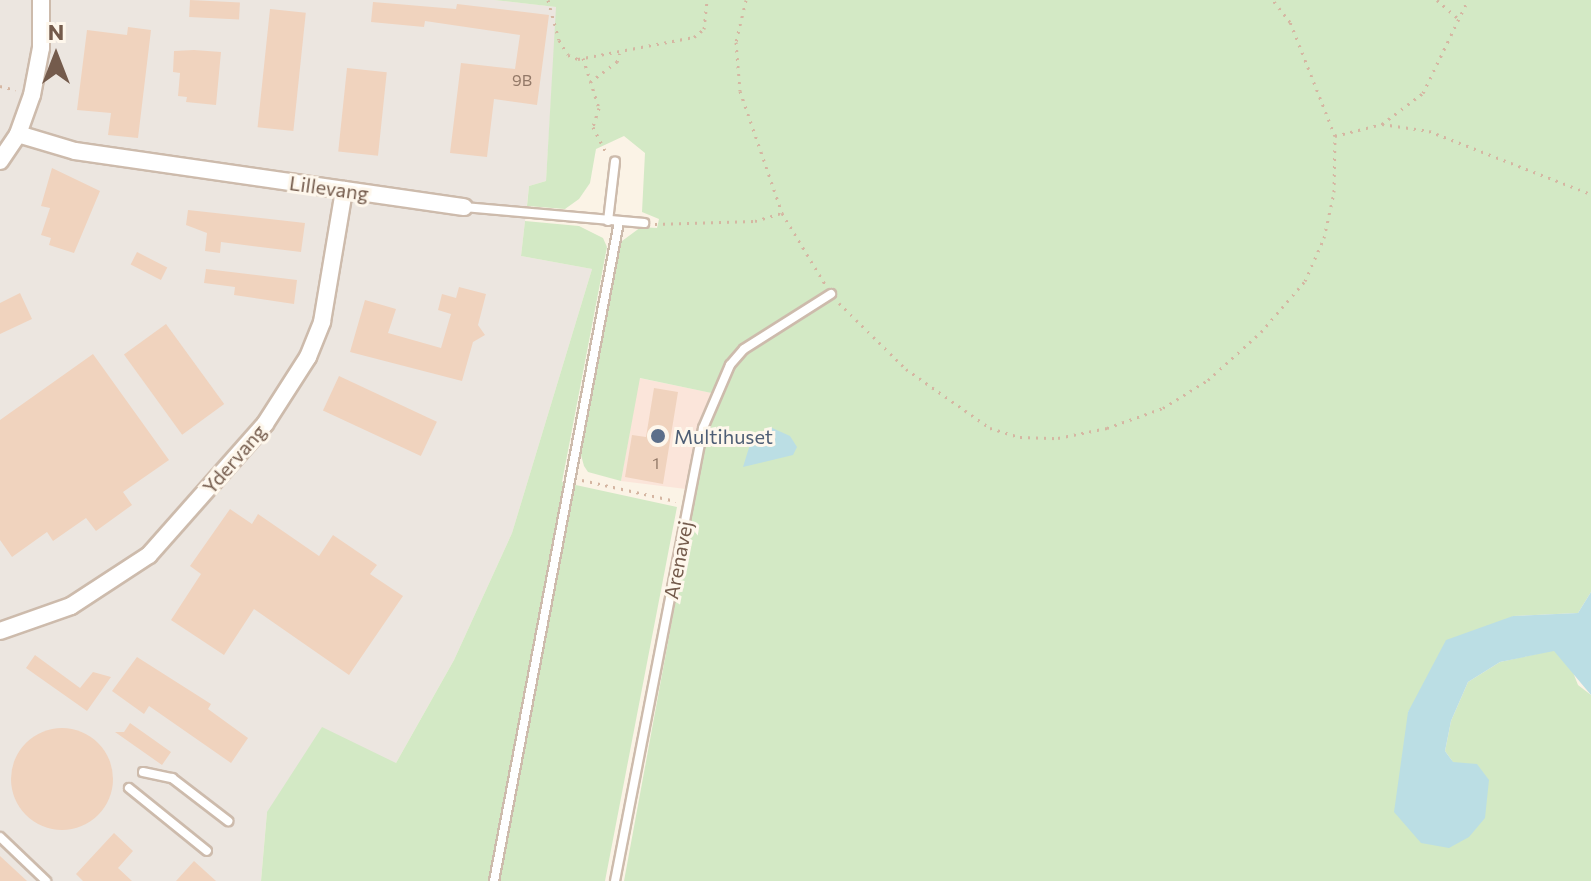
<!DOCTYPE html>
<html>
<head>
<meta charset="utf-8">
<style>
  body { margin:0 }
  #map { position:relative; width:1591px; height:881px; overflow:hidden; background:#fbf3e6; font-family:Commissioner,sans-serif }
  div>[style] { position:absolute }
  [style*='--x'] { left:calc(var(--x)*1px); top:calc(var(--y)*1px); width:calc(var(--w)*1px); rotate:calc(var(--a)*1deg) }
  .commercial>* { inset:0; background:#fbe5da }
  .industrial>* { inset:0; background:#ece6e0 }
  .green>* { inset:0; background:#d3e9c5 }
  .water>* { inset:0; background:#bbdee4 }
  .building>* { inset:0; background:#f0d3be; transform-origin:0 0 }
  .round { border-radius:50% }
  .path>* { height:3px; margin-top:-1.5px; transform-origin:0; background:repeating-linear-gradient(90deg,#d5b6a2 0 2px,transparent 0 8px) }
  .roads { filter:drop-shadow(2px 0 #cdbbac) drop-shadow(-2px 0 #cdbbac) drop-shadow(0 2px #cdbbac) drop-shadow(0 -2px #cdbbac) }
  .lane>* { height:8px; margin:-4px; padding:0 4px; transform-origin:4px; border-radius:4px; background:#fff }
  .street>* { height:16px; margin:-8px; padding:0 8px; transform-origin:8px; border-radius:8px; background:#fff }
  .dots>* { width:22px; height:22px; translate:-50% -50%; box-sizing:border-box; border:4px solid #fef7ec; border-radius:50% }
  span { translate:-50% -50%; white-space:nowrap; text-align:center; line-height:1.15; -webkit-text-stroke:6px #fef7ec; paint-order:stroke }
  .number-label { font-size:16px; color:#937968 }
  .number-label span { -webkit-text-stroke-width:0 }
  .street-label { font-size:20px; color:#745b4c }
  .service-label { font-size:20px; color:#4e5e75 }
  .left { translate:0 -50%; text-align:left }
  .north { position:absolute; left:16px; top:16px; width:80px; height:80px; -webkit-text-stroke:6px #fef7ec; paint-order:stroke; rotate:0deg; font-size:22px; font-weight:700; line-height:32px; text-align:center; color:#745b4c }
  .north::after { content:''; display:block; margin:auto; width:28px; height:36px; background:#745b4c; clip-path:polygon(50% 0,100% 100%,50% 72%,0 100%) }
</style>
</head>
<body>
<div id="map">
  <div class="commercial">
    <i style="clip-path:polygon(639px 378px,712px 393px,699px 425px,686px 489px,621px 481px)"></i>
  </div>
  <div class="industrial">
    <i style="clip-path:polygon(0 0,494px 0,557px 7px,546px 181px,529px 186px,521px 256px,592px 269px,512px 533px,454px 660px,396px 763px,267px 812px,261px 881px,0 881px)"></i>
  </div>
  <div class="green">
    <i style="clip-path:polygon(494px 0,1591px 0,1591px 592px,1578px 613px,1513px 616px,1408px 712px,1453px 762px,1445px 751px,1451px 721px,1468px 682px,1500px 662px,1554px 650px,1569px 662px,1578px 685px,1591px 695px,1591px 881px,624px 881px,705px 441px,721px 395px,640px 378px,621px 481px,588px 472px,584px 466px,581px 455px,618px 244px,641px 227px,657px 228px,659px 219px,642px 212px,645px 153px,624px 136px,596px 149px,590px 183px,579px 199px,565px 209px,527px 206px,529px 186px,546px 181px,556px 7px)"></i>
    <i style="clip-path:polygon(525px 221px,579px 226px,603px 238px,607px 247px,562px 482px,677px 507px,605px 881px,261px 881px,267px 812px,322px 727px,396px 763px,454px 660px,512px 533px,592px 269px,521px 256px)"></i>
  </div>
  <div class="water">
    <i style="clip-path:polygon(770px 427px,790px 436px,797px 447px,793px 455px,743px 467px,751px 441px)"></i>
    <i style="clip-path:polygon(1591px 592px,1591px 695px,1554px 651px,1500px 662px,1468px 682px,1451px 721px,1445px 751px,1453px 762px,1477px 764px,1489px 780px,1485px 818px,1469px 837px,1449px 848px,1421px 843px,1394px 812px,1408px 712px,1446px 640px,1513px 616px,1578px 613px)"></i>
  </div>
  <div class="building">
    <i style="left:190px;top:0;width:50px;height:17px;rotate:3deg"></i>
    <i style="clip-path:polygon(373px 2px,456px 9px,457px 4px,549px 15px,537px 105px,494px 99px,487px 157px,450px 153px,461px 63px,515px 69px,520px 35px,425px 21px,424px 27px,371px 22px)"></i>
    <i style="left:270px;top:9px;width:36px;height:119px;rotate:6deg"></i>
    <i style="clip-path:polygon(128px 27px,151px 30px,138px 138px,108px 135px,111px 113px,77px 110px,87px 30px,127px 35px)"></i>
    <i style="clip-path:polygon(194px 50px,221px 52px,216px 105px,186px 102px,187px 97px,178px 96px,180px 73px,173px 72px,174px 51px)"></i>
    <i style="left:347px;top:68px;width:40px;height:84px;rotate:6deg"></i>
    <i style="clip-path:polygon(52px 168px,100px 191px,74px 253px,49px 245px,51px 238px,41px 235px,50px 208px,41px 206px)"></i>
    <i style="clip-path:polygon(188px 210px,305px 223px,301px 252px,221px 242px,220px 253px,205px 251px,207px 233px,186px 225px)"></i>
    <i style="left:137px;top:252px;width:34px;height:14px;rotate:27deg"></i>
    <i style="clip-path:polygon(206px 269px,297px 280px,294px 304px,234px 295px,235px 287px,204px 283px)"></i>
    <i style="clip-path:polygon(459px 287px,486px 294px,478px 325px,485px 335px,473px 342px,462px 381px,350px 352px,365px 300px,396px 309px,388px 333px,441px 348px,451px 314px,438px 310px,442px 294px,456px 298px)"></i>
    <i style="clip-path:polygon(20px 293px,32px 319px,0 334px,0 303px)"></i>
    <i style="left:166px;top:324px;width:99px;height:52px;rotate:54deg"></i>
    <i style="clip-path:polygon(93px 354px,169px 460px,123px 492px,132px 505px,96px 531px,86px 518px,53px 541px,47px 532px,12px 557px,0 540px,0 420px)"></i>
    <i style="left:339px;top:376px;width:108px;height:38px;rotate:25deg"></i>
    <i style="clip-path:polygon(654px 388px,678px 392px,663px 484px,625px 477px,632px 435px,646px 437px)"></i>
    <i style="clip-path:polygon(230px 509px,252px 524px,258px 514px,319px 556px,333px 535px,377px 565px,370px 574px,403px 596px,349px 675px,254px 609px,224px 655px,171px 620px,201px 574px,190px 566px)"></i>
    <i style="clip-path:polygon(35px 655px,80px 688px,93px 672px,111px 677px,87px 711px,26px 668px)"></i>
    <i style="clip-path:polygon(137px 657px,211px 704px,208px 709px,248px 738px,231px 763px,149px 706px,144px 714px,112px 691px)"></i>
    <i style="clip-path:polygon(130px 723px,171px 752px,162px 765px,115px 732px,124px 732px)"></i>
    <i class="round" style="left:11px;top:728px;width:102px;height:102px"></i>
    <i style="clip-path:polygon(114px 833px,133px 851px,118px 868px,132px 881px,83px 881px,76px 874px)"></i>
    <i style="clip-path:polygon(0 856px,27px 881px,0 881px)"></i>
    <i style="clip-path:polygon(194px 861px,216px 881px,176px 881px)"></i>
  </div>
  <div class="path">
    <i style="--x:548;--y:0;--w:41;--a:74.6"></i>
    <i style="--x:559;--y:40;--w:17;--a:59"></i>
    <i style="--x:568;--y:55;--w:11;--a:22"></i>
    <i style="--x:578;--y:59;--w:118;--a:-10.7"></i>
    <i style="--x:694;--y:37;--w:13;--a:-39"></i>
    <i style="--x:704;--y:29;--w:29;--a:-84"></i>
    <i style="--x:746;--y:0;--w:43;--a:103.4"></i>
    <i style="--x:736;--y:42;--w:49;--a:85.3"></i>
    <i style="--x:740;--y:91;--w:129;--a:71"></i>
    <i style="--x:782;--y:213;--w:83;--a:58.8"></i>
    <i style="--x:1437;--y:0;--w:29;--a:41"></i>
    <i style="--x:583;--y:58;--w:52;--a:72.3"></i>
    <i style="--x:599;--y:108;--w:20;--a:108"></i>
    <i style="--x:593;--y:127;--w:30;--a:63"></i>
    <i style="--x:590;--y:82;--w:34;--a:-37"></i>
    <i style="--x:617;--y:62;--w:9;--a:-72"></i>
    <i style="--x:0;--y:86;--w:16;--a:14"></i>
    <i style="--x:1382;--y:124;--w:48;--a:8.5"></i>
    <i style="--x:1429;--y:131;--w:174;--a:21.3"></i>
    <i style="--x:1335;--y:136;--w:49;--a:-14.3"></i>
    <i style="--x:1382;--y:124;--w:51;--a:-37.1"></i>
    <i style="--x:1423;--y:93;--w:103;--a:-64.2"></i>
    <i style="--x:655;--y:224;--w:100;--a:-1.7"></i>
    <i style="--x:755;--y:221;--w:28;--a:-17"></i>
    <i style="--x:839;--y:303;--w:94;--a:44.6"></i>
    <i style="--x:906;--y:369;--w:103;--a:35.1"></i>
    <i style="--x:990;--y:428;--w:31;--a:17"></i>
    <i style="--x:1020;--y:437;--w:38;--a:2"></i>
    <i style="--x:1058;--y:438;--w:50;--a:-11.5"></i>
    <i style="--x:1107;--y:428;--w:59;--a:-19.7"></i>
    <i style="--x:1163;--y:408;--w:53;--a:-31.9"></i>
    <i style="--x:1208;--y:380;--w:72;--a:-42.2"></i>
    <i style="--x:1261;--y:332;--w:67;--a:-49.2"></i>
    <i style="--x:1305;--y:281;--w:47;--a:-66.2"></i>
    <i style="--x:1324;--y:238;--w:47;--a:-77.7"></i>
    <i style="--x:1334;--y:192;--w:56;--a:-89"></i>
    <i style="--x:1335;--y:136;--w:123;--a:-111.5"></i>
    <i style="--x:1290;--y:22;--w:28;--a:-128"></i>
    <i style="--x:582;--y:480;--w:96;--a:12.6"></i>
  </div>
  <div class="roads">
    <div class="lane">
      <i style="--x:464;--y:207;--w:181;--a:5.1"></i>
      <i style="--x:608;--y:221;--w:60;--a:-83.3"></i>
      <i style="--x:143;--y:772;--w:30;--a:12"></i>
      <i style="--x:172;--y:778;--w:71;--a:37.5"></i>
      <i style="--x:129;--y:788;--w:100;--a:38.9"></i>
      <i style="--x:0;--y:837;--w:64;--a:43.7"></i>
      <i style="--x:494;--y:881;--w:671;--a:-79.26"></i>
      <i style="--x:615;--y:881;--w:461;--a:-79"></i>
      <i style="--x:703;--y:428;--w:69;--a:-66.8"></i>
      <i style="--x:730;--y:365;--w:21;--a:-49"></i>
      <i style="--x:744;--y:349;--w:103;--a:-32.3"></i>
    </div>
    <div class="street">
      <i style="--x:18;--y:134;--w:59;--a:16.6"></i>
      <i style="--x:75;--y:151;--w:393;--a:8.2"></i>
      <i style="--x:0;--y:161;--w:32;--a:-56"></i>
      <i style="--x:18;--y:134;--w:41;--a:-70.3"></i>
      <i style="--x:32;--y:95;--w:48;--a:-79.2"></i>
      <i style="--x:41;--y:48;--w:48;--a:-90"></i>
      <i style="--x:0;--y:631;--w:75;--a:-19.4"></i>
      <i style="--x:71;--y:606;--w:93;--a:-33.2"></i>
      <i style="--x:149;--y:555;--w:175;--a:-48.5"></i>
      <i style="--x:265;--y:424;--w:80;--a:-57.3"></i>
      <i style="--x:308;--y:357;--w:38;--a:-68"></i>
      <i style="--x:322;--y:322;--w:134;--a:-80.5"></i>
    </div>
  </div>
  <div class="dots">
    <i style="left:658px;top:436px;background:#5c6f8a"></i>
  </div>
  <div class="number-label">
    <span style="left:522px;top:80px">9B</span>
    <span style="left:656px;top:463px">1</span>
  </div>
  <div class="street-label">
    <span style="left:329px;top:188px;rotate:8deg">Lillevang</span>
    <span style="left:234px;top:459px;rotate:-49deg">Ydervang</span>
    <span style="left:678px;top:560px;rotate:-79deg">Arenavej</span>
  </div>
  <div class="service-label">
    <span class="left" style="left:674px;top:436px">Multihuset</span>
  </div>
  <div class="north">N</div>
</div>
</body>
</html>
